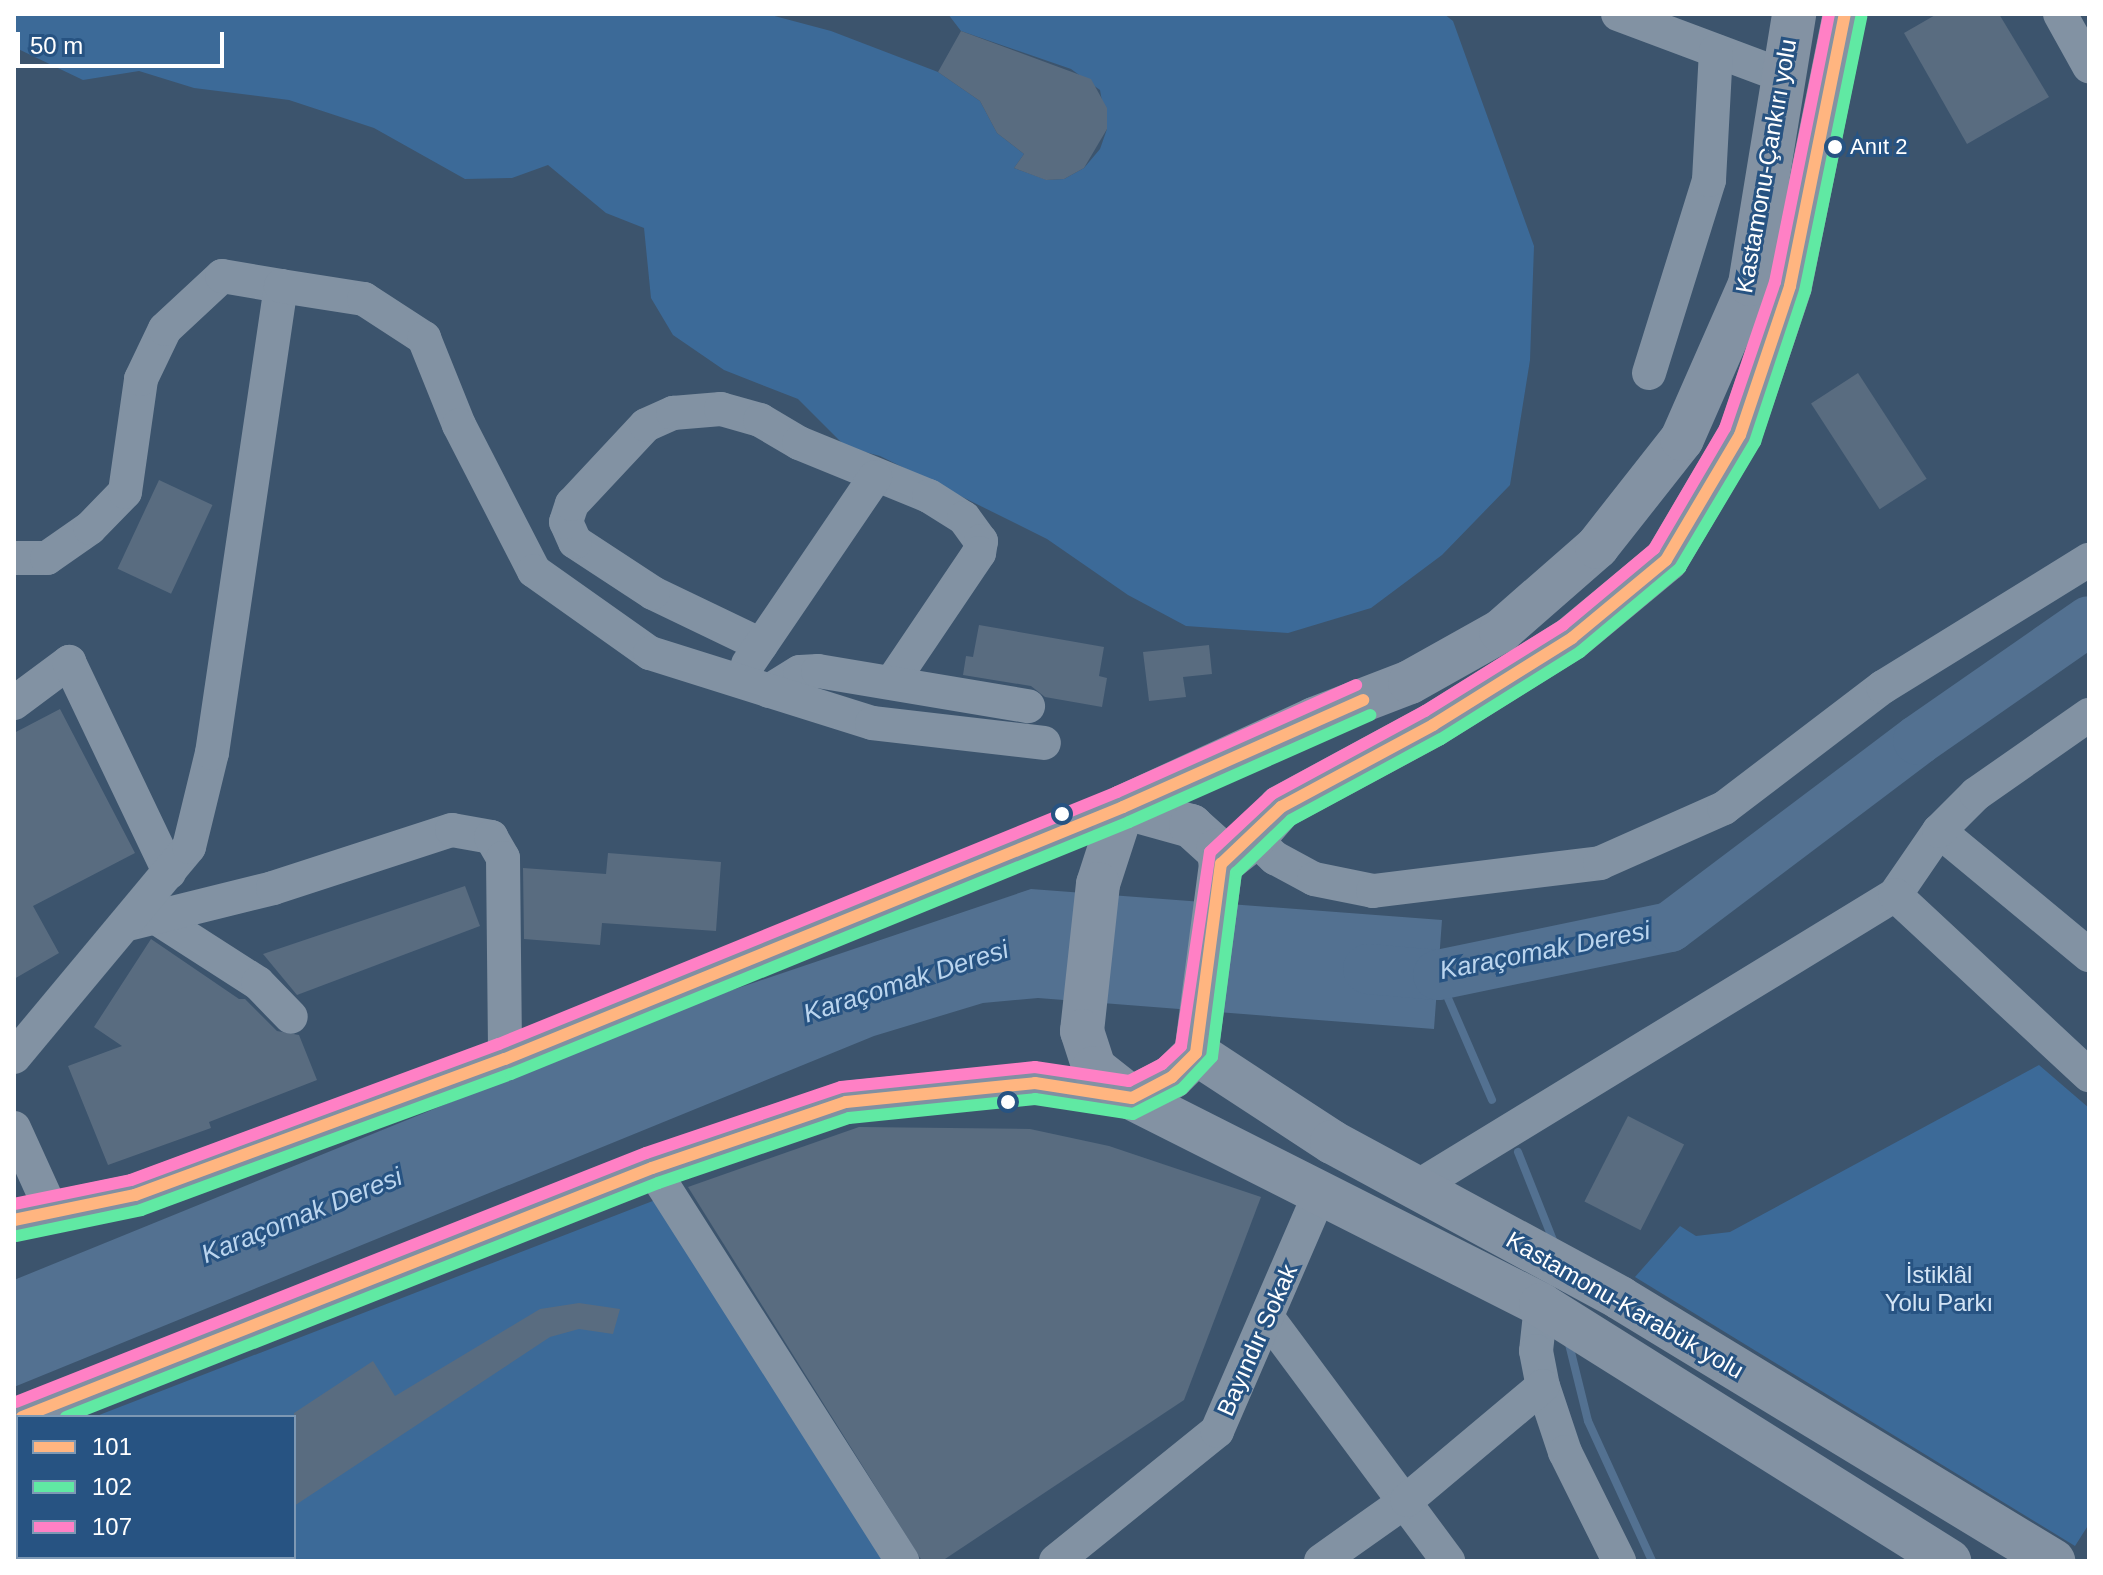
<!DOCTYPE html>
<html>
<head>
<meta charset="utf-8">
<style>
  body { margin:0 }
  #map { position:relative; width:2103px; height:1575px; overflow:hidden; background:#3c546d; font-family:Arial,sans-serif }
  div>[style] { position:absolute }
  [style*='--x'] { left:calc(var(--x)*1px); top:calc(var(--y)*1px); width:calc(var(--w)*1px); rotate:calc(var(--a)*1deg) }
  .green>* { inset:0; background:#3c6a98 }
  .water>* { inset:0; background:#537191 }
  .stream>* { height:8px; margin:-4px; padding:0 4px; transform-origin:4px; border-radius:4px; background:#537191 }
  .river>* { height:50px; margin:-25px; padding:0 25px; transform-origin:25px; border-radius:25px; background:#537191 }
  .building>* { inset:0; background:#596c80; transform-origin:0 0 }
  .minor>* { height:34px; margin:-17px; padding:0 17px; transform-origin:17px; border-radius:17px; background:#8292a3 }
  .major>* { height:42px; margin:-21px; padding:0 21px; transform-origin:21px; border-radius:21px; background:#8090a2 }
  .highway>* { height:44px; margin:-22px; padding:0 22px; transform-origin:22px; border-radius:22px; background:#8392a3 }
  .bus-1>* { height:12px; margin:-6px; padding:0 6px; transform-origin:6px; border-radius:6px; background:#ffb580 }
  .bus-2>* { height:12px; margin:-6px; padding:0 6px; transform-origin:6px; border-radius:6px; background:#60e9a3 }
  .bus-3>* { height:12px; margin:-6px; padding:0 6px; transform-origin:6px; border-radius:6px; background:#ff80c5 }
  .dots>* { width:22px; height:22px; translate:-50% -50%; box-sizing:border-box; border:4px solid #275382; border-radius:50% }
  span { translate:-50% -50%; white-space:nowrap; text-align:center; line-height:1.15; -webkit-text-stroke:6px #275382; paint-order:stroke }
  .bus-label { font-size:22px; color:#fff }
  .left { translate:0 -50%; text-align:left }
  .street-label { font-size:24px; color:#fff }
  .park-label { font-size:24px; color:#d3e4f5 }
  .water-label { font-size:26px; color:#bbd5ee; font-style:italic }
  .frame { position:absolute; inset:0; border:16px solid #fff; pointer-events:none }
  .legend { position:absolute; left:16px; top:1415px; width:280px; height:144px; box-sizing:border-box; background:#275382; border:2px solid #7d98b4; margin:0; padding:10px 14px; list-style:none; font-size:24px; color:#fff }
  .legend li { display:flex; align-items:center; gap:16px; height:40px }
  .legend b { width:40px; border:2px solid #7d98b4 }
  .scale { position:absolute; left:16px; top:32px; width:208px; height:36px; box-sizing:border-box; border:4px solid #fff; border-top:0; padding-left:10px; font-size:24px; line-height:28px; white-space:nowrap; color:#fff; -webkit-text-stroke:6px #275382; paint-order:stroke }
</style>
</head>
<body>
<div id="map">
  <div class="green">
    <i style="clip-path:polygon(14px 14px,767px 14px,831px 31px,938px 72px,980px 101px,997px 133px,1024px 154px,1014px 168px,1047px 180px,1064px 179px,1084px 168px,1100px 149px,1107px 129px,1100px 90px,1071px 69px,961px 31px,948px 14px,1444px 14px,1453px 21px,1534px 246px,1530px 360px,1510px 485px,1442px 555px,1371px 608px,1288px 633px,1186px 626px,1128px 595px,1047px 539px,880px 456px,846px 447px,798px 399px,724px 370px,673px 335px,651px 298px,644px 228px,606px 213px,548px 165px,512px 178px,465px 179px,374px 128px,289px 100px,194px 88px,139px 71px,83px 80px,14px 47px)"></i>
    <i style="clip-path:polygon(2039px 1065px,2089px 1108px,2089px 1524px,2075px 1546px,1635px 1277px,1680px 1226px,1696px 1236px,1730px 1232px)"></i>
    <i style="clip-path:polygon(676px 1192px,920px 1561px,14px 1561px,18px 1446px,18px 1557px,294px 1557px,294px 1417px,94px 1417px)"></i>
  </div>
  <div class="water">
    <i style="clip-path:polygon(1031px 889px,1442px 920px,1434px 1029px,1038px 998px,983px 1003px,874px 1036px,14px 1387px,14px 1280px,694px 1003px)"></i>
  </div>
  <div class="stream">
    <i style="--x:1438;--y:975;--w:136;--a:66.6"></i>
    <i style="--x:1518;--y:1152;--w:100;--a:68.3"></i>
    <i style="--x:1569;--y:1344;--w:79;--a:76.1"></i>
    <i style="--x:1588;--y:1421;--w:154;--a:65.4"></i>
  </div>
  <div class="river">
    <i style="--x:1368;--y:969;--w:70;--a:4.9"></i>
    <i style="--x:1438;--y:975;--w:237;--a:-11.7"></i>
    <i style="--x:1670;--y:927;--w:311;--a:-37"></i>
    <i style="--x:1918;--y:740;--w:208;--a:-34.8"></i>
  </div>
  <div class="building">
    <i style="clip-path:polygon(1937px 14px,1999px 14px,2049px 97px,1967px 144px,1904px 33px)"></i>
    <i style="clip-path:polygon(961px 31px,1091px 79px,1107px 108px,1107px 129px,1084px 168px,1064px 179px,1046px 180px,1014px 168px,1024px 154px,997px 133px,980px 101px,938px 72px)"></i>
    <i style="left:1858px;top:373px;width:126px;height:56px;rotate:57deg"></i>
    <i style="left:159px;top:480px;width:59px;height:98px;rotate:25deg"></i>
    <i style="clip-path:polygon(979px 625px,1104px 647px,1099px 676px,1107px 678px,1102px 707px,1045px 697px,1031px 686px,963px 675px,966px 656px,973px 657px)"></i>
    <i style="clip-path:polygon(1209px 645px,1212px 674px,1183px 677px,1186px 697px,1149px 701px,1143px 652px)"></i>
    <i style="clip-path:polygon(60px 709px,135px 853px,33px 906px,59px 953px,14px 979px,14px 733px)"></i>
    <i style="clip-path:polygon(608px 853px,721px 862px,716px 931px,602px 923px,600px 945px,524px 939px,523px 868px,606px 874px)"></i>
    <i style="clip-path:polygon(465px 886px,480px 926px,297px 995px,263px 954px)"></i>
    <i style="clip-path:polygon(151px 939px,239px 999px,245px 999px,277px 1031px,299px 1035px,317px 1080px,209px 1122px,211px 1128px,108px 1165px,68px 1066px,122px 1046px,94px 1027px)"></i>
    <i style="left:1628px;top:1116px;width:63px;height:96px;rotate:27deg"></i>
    <i style="clip-path:polygon(859px 1127px,1030px 1129px,1109px 1146px,1261px 1197px,1184px 1400px,942px 1561px,922px 1561px,688px 1187px)"></i>
    <i style="clip-path:polygon(579px 1303px,620px 1309px,613px 1334px,579px 1329px,550px 1337px,294px 1506px,294px 1413px,373px 1361px,395px 1396px,540px 1309px)"></i>
  </div>
  <div class="minor">
    <i style="--x:1618;--y:14;--w:177;--a:20.5"></i>
    <i style="--x:2060;--y:14;--w:60;--a:60.9"></i>
    <i style="--x:1649;--y:373;--w:202;--a:-72.7"></i>
    <i style="--x:1709;--y:180;--w:129;--a:-86.9"></i>
    <i style="--x:14;--y:558;--w:33;--a:0"></i>
    <i style="--x:47;--y:558;--w:52;--a:-34.9"></i>
    <i style="--x:90;--y:528;--w:50;--a:-45.8"></i>
    <i style="--x:125;--y:492;--w:114;--a:-81.9"></i>
    <i style="--x:141;--y:379;--w:55;--a:-64.4"></i>
    <i style="--x:165;--y:329;--w:78;--a:-42.9"></i>
    <i style="--x:222;--y:276;--w:60;--a:9.6"></i>
    <i style="--x:761;--y:645;--w:120;--a:-154.3"></i>
    <i style="--x:653;--y:593;--w:93;--a:-146.8"></i>
    <i style="--x:575;--y:542;--w:22;--a:-114"></i>
    <i style="--x:566;--y:522;--w:19;--a:-72"></i>
    <i style="--x:572;--y:504;--w:108;--a:-46.9"></i>
    <i style="--x:646;--y:425;--w:30;--a:-24"></i>
    <i style="--x:673;--y:413;--w:48;--a:-4.8"></i>
    <i style="--x:721;--y:409;--w:41;--a:15.8"></i>
    <i style="--x:760;--y:420;--w:45;--a:30.5"></i>
    <i style="--x:799;--y:443;--w:140;--a:22.2"></i>
    <i style="--x:929;--y:496;--w:41;--a:32.2"></i>
    <i style="--x:964;--y:518;--w:29;--a:54"></i>
    <i style="--x:981;--y:541;--w:12;--a:99"></i>
    <i style="--x:979;--y:553;--w:156;--a:124"></i>
    <i style="--x:748;--y:664;--w:226;--a:-55.8"></i>
    <i style="--x:769;--y:691;--w:36;--a:-32"></i>
    <i style="--x:800;--y:672;--w:18;--a:-3"></i>
    <i style="--x:818;--y:671;--w:213;--a:9.5"></i>
    <i style="--x:14;--y:703;--w:69;--a:-36.7"></i>
    <i style="--x:69;--y:662;--w:233;--a:64.5"></i>
    <i style="--x:1939;--y:831;--w:195;--a:39.6"></i>
    <i style="--x:1254;--y:838;--w:29;--a:44"></i>
    <i style="--x:1275;--y:858;--w:44;--a:28.3"></i>
    <i style="--x:1314;--y:879;--w:60;--a:11.5"></i>
    <i style="--x:1373;--y:891;--w:229;--a:-7"></i>
    <i style="--x:1600;--y:863;--w:136;--a:-23.9"></i>
    <i style="--x:1724;--y:808;--w:200;--a:-37.3"></i>
    <i style="--x:1883;--y:687;--w:242;--a:-31.7"></i>
    <i style="--x:1895;--y:895;--w:78;--a:-55.5"></i>
    <i style="--x:1939;--y:831;--w:52;--a:-45"></i>
    <i style="--x:1976;--y:794;--w:138;--a:-35"></i>
    <i style="--x:155;--y:917;--w:122;--a:32.7"></i>
    <i style="--x:258;--y:983;--w:47;--a:45.9"></i>
    <i style="--x:128;--y:924;--w:149;--a:-13.9"></i>
    <i style="--x:273;--y:888;--w:188;--a:-18"></i>
    <i style="--x:452;--y:830;--w:40;--a:10"></i>
    <i style="--x:491;--y:837;--w:24;--a:60"></i>
    <i style="--x:503;--y:858;--w:201;--a:89.4"></i>
    <i style="--x:14;--y:1057;--w:273;--a:-50.2"></i>
    <i style="--x:189;--y:847;--w:97;--a:-76.3"></i>
    <i style="--x:212;--y:753;--w:472;--a:-81.6"></i>
    <i style="--x:281;--y:286;--w:84;--a:8.9"></i>
    <i style="--x:364;--y:299;--w:72;--a:33"></i>
    <i style="--x:424;--y:338;--w:94;--a:68.1"></i>
    <i style="--x:459;--y:425;--w:164;--a:62.8"></i>
    <i style="--x:534;--y:571;--w:142;--a:35.3"></i>
    <i style="--x:650;--y:653;--w:233;--a:17.5"></i>
    <i style="--x:872;--y:723;--w:173;--a:6.6"></i>
    <i style="--x:14;--y:1128;--w:94;--a:65.6"></i>
    <i style="--x:652;--y:1168;--w:466;--a:57.5"></i>
    <i style="--x:1417;--y:1187;--w:560;--a:-31.42"></i>
    <i style="--x:1895;--y:895;--w:265;--a:42.9"></i>
    <i style="--x:1541;--y:1305;--w:46;--a:96.2"></i>
    <i style="--x:1536;--y:1351;--w:36;--a:79"></i>
    <i style="--x:1543;--y:1386;--w:70;--a:71.6"></i>
    <i style="--x:1565;--y:1452;--w:122;--a:63.6"></i>
    <i style="--x:1267;--y:1317;--w:304;--a:53.4"></i>
    <i style="--x:1056;--y:1561;--w:207;--a:-38.9"></i>
    <i style="--x:1217;--y:1431;--w:262;--a:-66.6"></i>
    <i style="--x:1321;--y:1561;--w:105;--a:-35.3"></i>
    <i style="--x:1407;--y:1500;--w:177;--a:-40"></i>
  </div>
  <div class="major">
    <i style="--x:14;--y:1220;--w:124;--a:-11.7"></i>
    <i style="--x:135;--y:1195;--w:394;--a:-20.2"></i>
    <i style="--x:505;--y:1059;--w:667;--a:-22.18"></i>
    <i style="--x:22;--y:1417;--w:677;--a:-21.57"></i>
    <i style="--x:652;--y:1168;--w:205;--a:-18.8"></i>
    <i style="--x:846;--y:1102;--w:190;--a:-5.7"></i>
    <i style="--x:1035;--y:1083;--w:98;--a:8.8"></i>
  </div>
  <div class="highway">
    <i style="--x:1123;--y:807;--w:81;--a:108"></i>
    <i style="--x:1098;--y:884;--w:148;--a:96.2"></i>
    <i style="--x:1082;--y:1031;--w:39;--a:72"></i>
    <i style="--x:1094;--y:1068;--w:48;--a:38.3"></i>
    <i style="--x:1132;--y:1098;--w:458;--a:26.8"></i>
    <i style="--x:1541;--y:1305;--w:482;--a:32.1"></i>
    <i style="--x:1123;--y:807;--w:210;--a:-24.7"></i>
    <i style="--x:1314;--y:719;--w:103;--a:-21.1"></i>
    <i style="--x:1410;--y:682;--w:104;--a:-29.3"></i>
    <i style="--x:1501;--y:631;--w:128;--a:-41.2"></i>
    <i style="--x:1597;--y:547;--w:137;--a:-51.8"></i>
    <i style="--x:1682;--y:439;--w:169;--a:-66.3"></i>
    <i style="--x:1750;--y:284;--w:274;--a:-80.7"></i>
    <i style="--x:1123;--y:807;--w:71;--a:15.6"></i>
    <i style="--x:1191;--y:826;--w:36;--a:42"></i>
    <i style="--x:1218;--y:850;--w:14;--a:78"></i>
    <i style="--x:1221;--y:864;--w:191;--a:97.5"></i>
    <i style="--x:1221;--y:864;--w:42;--a:-38.2"></i>
    <i style="--x:1254;--y:838;--w:41;--a:-48.9"></i>
    <i style="--x:1281;--y:807;--w:173;--a:-28.3"></i>
    <i style="--x:1433;--y:725;--w:164;--a:-32"></i>
    <i style="--x:1572;--y:638;--w:122;--a:-39.7"></i>
    <i style="--x:1666;--y:560;--w:145;--a:-59.4"></i>
    <i style="--x:1740;--y:435;--w:157;--a:-71.4"></i>
    <i style="--x:1790;--y:286;--w:278;--a:-78.6"></i>
    <i style="--x:1196;--y:1053;--w:163;--a:33.2"></i>
    <i style="--x:1332;--y:1142;--w:328;--a:28.4"></i>
    <i style="--x:1620;--y:1298;--w:507;--a:31.27"></i>
    <i style="--x:1132;--y:1098;--w:45;--a:-27.7"></i>
    <i style="--x:1172;--y:1077;--w:34;--a:-45"></i>
  </div>
  <div class="bus-1">
    <i style="--x:14;--y:1220;--w:124;--a:-11.7"></i>
    <i style="--x:135;--y:1195;--w:394;--a:-20.2"></i>
    <i style="--x:505;--y:1059;--w:667;--a:-22.18"></i>
    <i style="--x:1123;--y:807;--w:263;--a:-24"></i>
    <i style="--x:22;--y:1417;--w:677;--a:-21.57"></i>
    <i style="--x:652;--y:1168;--w:205;--a:-18.8"></i>
    <i style="--x:846;--y:1102;--w:190;--a:-5.7"></i>
    <i style="--x:1035;--y:1083;--w:98;--a:8.8"></i>
    <i style="--x:1132;--y:1098;--w:45;--a:-27.7"></i>
    <i style="--x:1172;--y:1077;--w:34;--a:-45"></i>
    <i style="--x:1196;--y:1053;--w:191;--a:-82.5"></i>
    <i style="--x:1221;--y:864;--w:83;--a:-43.5"></i>
    <i style="--x:1281;--y:807;--w:173;--a:-28.3"></i>
    <i style="--x:1433;--y:725;--w:164;--a:-32"></i>
    <i style="--x:1572;--y:638;--w:122;--a:-39.7"></i>
    <i style="--x:1666;--y:560;--w:145;--a:-59.4"></i>
    <i style="--x:1740;--y:435;--w:157;--a:-71.4"></i>
    <i style="--x:1790;--y:286;--w:278;--a:-78.6"></i>
  </div>
  <div class="bus-2">
    <i style="--x:17;--y:1236;--w:127;--a:-11.8"></i>
    <i style="--x:141;--y:1210;--w:394;--a:-20.2"></i>
    <i style="--x:511;--y:1074;--w:667;--a:-22.18"></i>
    <i style="--x:1129;--y:822;--w:264;--a:-23.9"></i>
    <i style="--x:66;--y:1417;--w:637;--a:-21.57"></i>
    <i style="--x:658;--y:1183;--w:202;--a:-18.8"></i>
    <i style="--x:849;--y:1118;--w:187;--a:-5.8"></i>
    <i style="--x:1035;--y:1099;--w:99;--a:8.7"></i>
    <i style="--x:1133;--y:1114;--w:55;--a:-27"></i>
    <i style="--x:1182;--y:1089;--w:44;--a:-46.8"></i>
    <i style="--x:1212;--y:1057;--w:186;--a:-82.6"></i>
    <i style="--x:1236;--y:873;--w:76;--a:-43.9"></i>
    <i style="--x:1291;--y:820;--w:170;--a:-28.4"></i>
    <i style="--x:1441;--y:739;--w:164;--a:-32"></i>
    <i style="--x:1580;--y:652;--w:131;--a:-40"></i>
    <i style="--x:1680;--y:568;--w:147;--a:-59.2"></i>
    <i style="--x:1755;--y:442;--w:159;--a:-71.7"></i>
    <i style="--x:1805;--y:291;--w:280;--a:-78.4"></i>
  </div>
  <div class="bus-3">
    <i style="--x:14;--y:1204;--w:119;--a:-11.6"></i>
    <i style="--x:131;--y:1180;--w:392;--a:-20.3"></i>
    <i style="--x:499;--y:1044;--w:667;--a:-22.18"></i>
    <i style="--x:1117;--y:792;--w:262;--a:-24.1"></i>
    <i style="--x:16;--y:1402;--w:677;--a:-21.57"></i>
    <i style="--x:646;--y:1153;--w:206;--a:-18.7"></i>
    <i style="--x:841;--y:1087;--w:195;--a:-5.9"></i>
    <i style="--x:1035;--y:1067;--w:95;--a:8.5"></i>
    <i style="--x:1129;--y:1081;--w:37;--a:-27"></i>
    <i style="--x:1162;--y:1064;--w:26;--a:-43"></i>
    <i style="--x:1181;--y:1046;--w:196;--a:-81.5"></i>
    <i style="--x:1210;--y:852;--w:85;--a:-43.1"></i>
    <i style="--x:1272;--y:794;--w:174;--a:-28.5"></i>
    <i style="--x:1425;--y:711;--w:163;--a:-31.9"></i>
    <i style="--x:1563;--y:625;--w:119;--a:-39.9"></i>
    <i style="--x:1654;--y:549;--w:140;--a:-59.6"></i>
    <i style="--x:1725;--y:428;--w:154;--a:-71.1"></i>
    <i style="--x:1775;--y:282;--w:273;--a:-78.6"></i>
  </div>
  <div class="dots">
    <i style="left:1835px;top:147px;background:#fff"></i>
    <i style="left:1062px;top:814px;background:#fff"></i>
    <i style="left:1008px;top:1102px;background:#fff"></i>
  </div>
  <div class="bus-label">
    <span class="left" style="left:1850px;top:147px">Anıt 2</span>
  </div>
  <div class="street-label">
    <span style="left:1766px;top:166px;rotate:-80deg">Kastamonu-Çankırı yolu</span>
    <span style="left:1625px;top:1305px;rotate:30deg">Kastamonu-Karabük yolu</span>
    <span style="left:1257px;top:1340px;rotate:-66deg">Bayındır Sokak</span>
  </div>
  <div class="park-label">
    <span style="left:1939px;top:1289px">İstiklâl<br>Yolu Parkı</span>
  </div>
  <div class="water-label">
    <span style="left:1545px;top:951px;rotate:-11deg">Karaçomak Deresi</span>
    <span style="left:906px;top:982px;rotate:-18deg">Karaçomak Deresi</span>
    <span style="left:302px;top:1216px;rotate:-22deg">Karaçomak Deresi</span>
  </div>
  <div class="frame"></div>
  <ul class="legend">
  <li><b style="height:10px;background:#ffb580"></b>101</li>
  <li><b style="height:10px;background:#60e9a3"></b>102</li>
  <li><b style="height:10px;background:#ff80c5"></b>107</li>
  </ul>
  <div class="scale">50 m</div>
</div>
</body>
</html>
